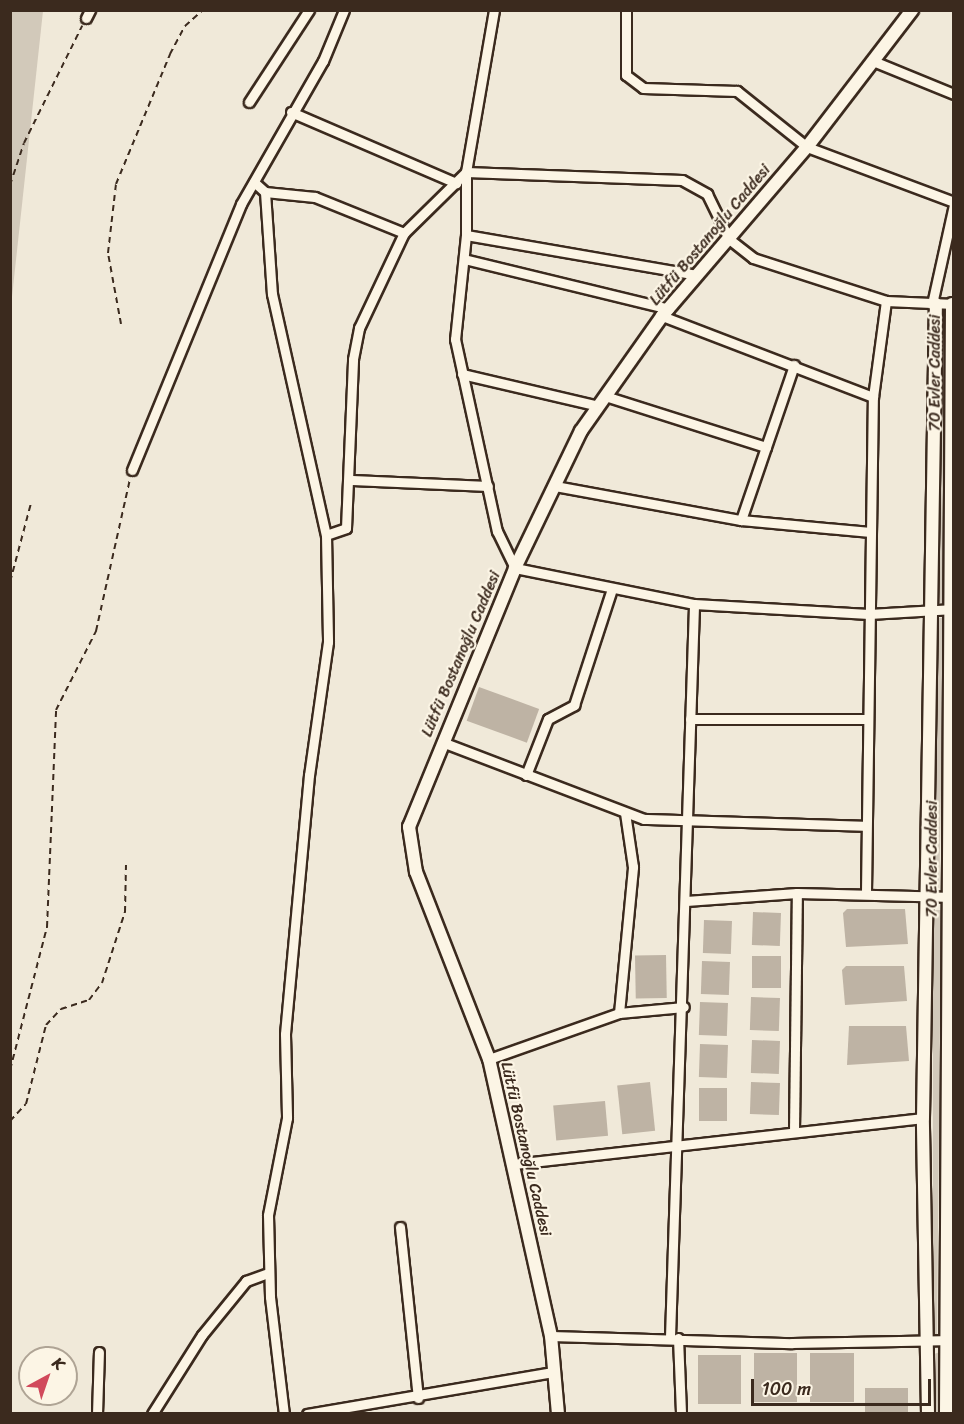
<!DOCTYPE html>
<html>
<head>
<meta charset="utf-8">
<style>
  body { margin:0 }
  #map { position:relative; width:964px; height:1424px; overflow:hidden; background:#f0e9d9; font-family:Sriracha,sans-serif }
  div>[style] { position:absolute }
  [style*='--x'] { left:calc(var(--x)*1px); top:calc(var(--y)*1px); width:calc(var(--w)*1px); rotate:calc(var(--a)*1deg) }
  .green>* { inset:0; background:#d2c9ba; transform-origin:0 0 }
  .building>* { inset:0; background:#beb3a4; transform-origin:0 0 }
  .path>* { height:2px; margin-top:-1px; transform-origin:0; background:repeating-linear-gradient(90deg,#3b2a1e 0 6px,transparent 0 10.5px) }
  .roads { filter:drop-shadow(2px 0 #3b2a1e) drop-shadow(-2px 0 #3b2a1e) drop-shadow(0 2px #3b2a1e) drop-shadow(0 -2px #3b2a1e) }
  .minor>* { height:9px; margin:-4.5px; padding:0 4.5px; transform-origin:4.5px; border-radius:4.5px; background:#fcf5e5 }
  .tertiary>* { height:12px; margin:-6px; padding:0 6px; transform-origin:6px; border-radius:6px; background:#fcf5e5 }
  span { translate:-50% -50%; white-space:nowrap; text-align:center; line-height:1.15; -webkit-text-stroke:4.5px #fcf5e5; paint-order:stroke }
  .street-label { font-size:16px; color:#3b2a1e }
  .frame { position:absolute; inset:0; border:12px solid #3b2a1e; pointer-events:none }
  .north { position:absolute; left:18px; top:1346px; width:60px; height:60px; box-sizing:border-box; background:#fcf5e5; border:2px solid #afa495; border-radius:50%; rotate:40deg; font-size:16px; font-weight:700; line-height:24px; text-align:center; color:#3b2a1e }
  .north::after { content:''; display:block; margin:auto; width:21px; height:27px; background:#d1495b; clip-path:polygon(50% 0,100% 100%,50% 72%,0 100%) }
  .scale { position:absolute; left:751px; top:1379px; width:180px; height:27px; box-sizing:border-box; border:3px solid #3b2a1e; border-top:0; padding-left:8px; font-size:18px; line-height:21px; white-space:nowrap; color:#3b2a1e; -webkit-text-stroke:4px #fcf5e5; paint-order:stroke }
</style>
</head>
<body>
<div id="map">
  <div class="green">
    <i style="clip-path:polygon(11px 10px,43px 11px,11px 306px,10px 11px)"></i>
    <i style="left:948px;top:325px;width:278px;height:9px;rotate:91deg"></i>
    <i style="left:944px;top:618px;width:270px;height:8px;rotate:91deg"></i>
    <i style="clip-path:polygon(933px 910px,941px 910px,937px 1336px,933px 1334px)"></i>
    <i style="clip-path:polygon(940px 1352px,943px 1413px,934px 1414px,934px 1354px)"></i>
  </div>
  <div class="building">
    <i style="left:479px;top:687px;width:64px;height:36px;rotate:20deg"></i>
    <i style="clip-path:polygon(847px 909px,905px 909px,908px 944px,846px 947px,843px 913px)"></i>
    <i style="left:753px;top:912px;width:28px;height:33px;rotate:2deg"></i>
    <i style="left:704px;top:920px;width:28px;height:33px;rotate:2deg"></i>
    <i style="left:666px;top:955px;width:43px;height:31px;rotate:89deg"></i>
    <i style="left:752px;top:956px;width:29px;height:32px"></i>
    <i style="left:702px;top:961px;width:28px;height:33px;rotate:2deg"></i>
    <i style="clip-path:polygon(846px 966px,904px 966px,907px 1001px,845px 1005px,842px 970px)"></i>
    <i style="left:751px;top:997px;width:29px;height:33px;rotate:2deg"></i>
    <i style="left:700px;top:1002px;width:28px;height:33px;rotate:2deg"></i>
    <i style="clip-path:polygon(849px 1026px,906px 1026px,909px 1061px,847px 1065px)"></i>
    <i style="left:752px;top:1040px;width:28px;height:33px;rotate:2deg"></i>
    <i style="left:700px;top:1044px;width:28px;height:33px;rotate:2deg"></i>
    <i style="left:650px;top:1082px;width:49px;height:33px;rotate:84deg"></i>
    <i style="left:751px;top:1082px;width:29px;height:32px;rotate:2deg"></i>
    <i style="left:699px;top:1088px;width:28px;height:33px"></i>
    <i style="left:605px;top:1101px;width:35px;height:52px;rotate:85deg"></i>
    <i style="left:754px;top:1353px;width:43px;height:49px"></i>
    <i style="left:810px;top:1353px;width:44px;height:49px"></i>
    <i style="left:698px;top:1355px;width:43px;height:49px"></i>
    <i style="left:865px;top:1388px;width:43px;height:26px"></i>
  </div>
  <div class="path">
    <i style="--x:10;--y:185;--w:44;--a:-71.6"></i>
    <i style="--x:24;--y:143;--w:131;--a:-63.6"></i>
    <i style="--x:121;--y:324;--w:72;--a:-100.4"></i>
    <i style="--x:108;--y:253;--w:69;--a:-83.4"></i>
    <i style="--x:116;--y:184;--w:141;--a:-67.4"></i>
    <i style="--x:170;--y:54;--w:32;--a:-62"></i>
    <i style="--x:185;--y:26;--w:24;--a:-42"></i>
    <i style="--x:10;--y:582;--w:82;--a:-75.1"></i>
    <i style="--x:10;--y:1070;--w:148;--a:-75.5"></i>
    <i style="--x:47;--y:927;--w:217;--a:-87.6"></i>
    <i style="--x:56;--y:710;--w:89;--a:-63.1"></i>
    <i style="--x:96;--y:631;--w:156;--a:-77.4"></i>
    <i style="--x:10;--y:1121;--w:23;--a:-47"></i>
    <i style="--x:26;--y:1104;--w:81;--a:-75.8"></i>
    <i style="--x:46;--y:1025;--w:22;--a:-47"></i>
    <i style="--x:61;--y:1009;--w:29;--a:-18"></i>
    <i style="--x:89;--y:1000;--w:21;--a:-53"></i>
    <i style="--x:102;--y:983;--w:75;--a:-72.1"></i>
    <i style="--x:125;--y:912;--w:47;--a:-88.8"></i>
  </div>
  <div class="roads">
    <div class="minor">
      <i style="--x:494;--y:10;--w:164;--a:99.8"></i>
      <i style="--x:466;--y:172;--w:63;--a:90"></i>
      <i style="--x:466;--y:235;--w:105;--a:96"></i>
      <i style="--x:455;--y:339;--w:197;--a:77.7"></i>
      <i style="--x:497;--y:531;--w:41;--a:64.1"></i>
      <i style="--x:515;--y:568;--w:183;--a:11.4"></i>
      <i style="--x:694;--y:604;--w:175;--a:3.3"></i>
      <i style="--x:869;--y:614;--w:85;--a:-3.4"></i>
      <i style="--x:626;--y:10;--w:65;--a:90"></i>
      <i style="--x:626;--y:75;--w:21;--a:37"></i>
      <i style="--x:643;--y:88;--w:94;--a:1.8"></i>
      <i style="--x:737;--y:91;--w:90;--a:38.7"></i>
      <i style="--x:807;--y:147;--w:157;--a:20.5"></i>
      <i style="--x:86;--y:18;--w:9;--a:-63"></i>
      <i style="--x:873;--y:61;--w:87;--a:22.2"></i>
      <i style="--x:249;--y:102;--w:110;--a:-56.9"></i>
      <i style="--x:291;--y:112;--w:180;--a:23.3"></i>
      <i style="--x:254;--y:182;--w:15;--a:42"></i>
      <i style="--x:265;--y:192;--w:102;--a:86.1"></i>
      <i style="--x:272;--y:294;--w:247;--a:77.4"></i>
      <i style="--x:326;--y:535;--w:107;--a:88.9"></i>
      <i style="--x:328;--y:642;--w:134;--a:98.1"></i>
      <i style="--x:309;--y:775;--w:260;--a:95.3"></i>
      <i style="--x:285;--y:1034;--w:84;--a:88.6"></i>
      <i style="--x:287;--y:1118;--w:99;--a:101.1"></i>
      <i style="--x:268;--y:1215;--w:82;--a:88.6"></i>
      <i style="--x:270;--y:1297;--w:118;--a:83.2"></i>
      <i style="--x:265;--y:192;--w:50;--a:5.7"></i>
      <i style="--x:315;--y:197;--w:96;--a:22"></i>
      <i style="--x:466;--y:235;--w:234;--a:9.8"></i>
      <i style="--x:464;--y:259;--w:211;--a:13.7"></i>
      <i style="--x:932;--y:304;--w:101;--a:-77.5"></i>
      <i style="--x:662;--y:316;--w:226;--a:21"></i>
      <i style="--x:462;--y:374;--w:140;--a:13.2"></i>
      <i style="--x:605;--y:396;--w:169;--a:17.6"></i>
      <i style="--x:132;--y:470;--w:287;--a:-67.7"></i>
      <i style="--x:241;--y:204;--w:165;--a:-60.2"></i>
      <i style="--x:323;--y:61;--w:55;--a:-67.6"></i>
      <i style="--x:352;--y:480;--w:136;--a:2.5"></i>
      <i style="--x:555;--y:486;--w:189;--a:10.4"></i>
      <i style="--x:741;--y:520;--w:130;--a:5.3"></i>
      <i style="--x:741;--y:520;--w:164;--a:-71.1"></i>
      <i style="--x:326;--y:535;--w:21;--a:-19"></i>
      <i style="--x:346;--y:528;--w:169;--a:-87.6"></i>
      <i style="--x:353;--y:359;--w:32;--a:-79"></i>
      <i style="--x:359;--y:328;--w:105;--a:-64.7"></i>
      <i style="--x:404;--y:233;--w:87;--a:-44.5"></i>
      <i style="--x:466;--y:172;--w:216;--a:2.1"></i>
      <i style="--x:682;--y:180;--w:29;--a:29"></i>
      <i style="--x:707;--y:194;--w:50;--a:63.9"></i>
      <i style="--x:729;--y:239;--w:31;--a:38"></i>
      <i style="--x:753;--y:258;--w:140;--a:17.9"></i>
      <i style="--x:886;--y:301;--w:68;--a:2.5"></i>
      <i style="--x:690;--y:719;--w:178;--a:0"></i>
      <i style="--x:442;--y:742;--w:216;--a:20.9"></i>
      <i style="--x:644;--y:819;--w:222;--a:1.8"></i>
      <i style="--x:526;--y:775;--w:60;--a:-68.6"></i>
      <i style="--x:548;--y:719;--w:30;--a:-28"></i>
      <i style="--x:574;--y:705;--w:122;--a:-71.9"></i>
      <i style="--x:866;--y:892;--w:495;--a:-89.2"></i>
      <i style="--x:873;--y:397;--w:97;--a:-82.3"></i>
      <i style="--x:686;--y:901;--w:111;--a:-4.1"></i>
      <i style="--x:797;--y:893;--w:157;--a:1.5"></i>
      <i style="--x:619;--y:1013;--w:147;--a:-84.5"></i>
      <i style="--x:633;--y:867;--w:55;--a:-98.4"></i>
      <i style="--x:489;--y:1059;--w:138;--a:-19.5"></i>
      <i style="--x:619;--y:1013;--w:65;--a:-5.3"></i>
      <i style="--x:794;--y:1131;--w:238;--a:-89.3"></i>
      <i style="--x:514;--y:1164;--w:412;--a:-6.4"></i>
      <i style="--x:400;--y:1227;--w:172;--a:84"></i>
      <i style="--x:551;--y:1336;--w:241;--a:1.7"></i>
      <i style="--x:792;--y:1343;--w:162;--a:-1.1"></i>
      <i style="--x:670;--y:1337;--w:733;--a:-88.12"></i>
      <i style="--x:678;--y:1338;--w:76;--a:87.7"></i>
      <i style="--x:97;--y:1414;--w:62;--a:-88.2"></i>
      <i style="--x:152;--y:1414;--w:93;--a:-57.7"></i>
      <i style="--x:202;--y:1335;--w:70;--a:-50.8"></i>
      <i style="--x:246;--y:1281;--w:23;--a:-20"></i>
      <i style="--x:307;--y:1414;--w:251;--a:-9.7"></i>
    </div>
    <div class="tertiary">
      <i style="--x:558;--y:1414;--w:78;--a:-95.1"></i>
      <i style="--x:551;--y:1336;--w:284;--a:-102.6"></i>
      <i style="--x:489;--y:1059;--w:201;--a:-111.3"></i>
      <i style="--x:416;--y:872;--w:46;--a:-98.8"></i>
      <i style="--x:409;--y:827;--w:280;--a:-67.7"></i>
      <i style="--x:515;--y:568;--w:152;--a:-64.3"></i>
      <i style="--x:581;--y:431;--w:141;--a:-54.8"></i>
      <i style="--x:662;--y:316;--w:223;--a:-49.4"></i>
      <i style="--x:807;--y:147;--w:173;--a:-52.5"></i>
      <i style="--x:928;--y:1414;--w:296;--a:-91"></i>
      <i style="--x:923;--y:1118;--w:814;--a:-89.09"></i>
      <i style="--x:946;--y:1414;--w:1110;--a:-89.69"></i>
    </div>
  </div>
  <div class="street-label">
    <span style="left:710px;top:235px;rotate:-50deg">Lütfü Bostanoğlu Caddesi</span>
    <span style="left:935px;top:373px;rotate:-90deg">70 Evler Caddesi</span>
    <span style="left:461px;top:654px;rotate:-67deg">Lütfü Bostanoğlu Caddesi</span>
    <span style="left:932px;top:859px;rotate:-90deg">70 Evler Caddesi</span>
    <span style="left:526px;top:1149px;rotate:77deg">Lütfü Bostanoğlu Caddesi</span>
  </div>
  <div class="frame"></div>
  <div class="north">K</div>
  <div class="scale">100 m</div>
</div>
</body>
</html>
